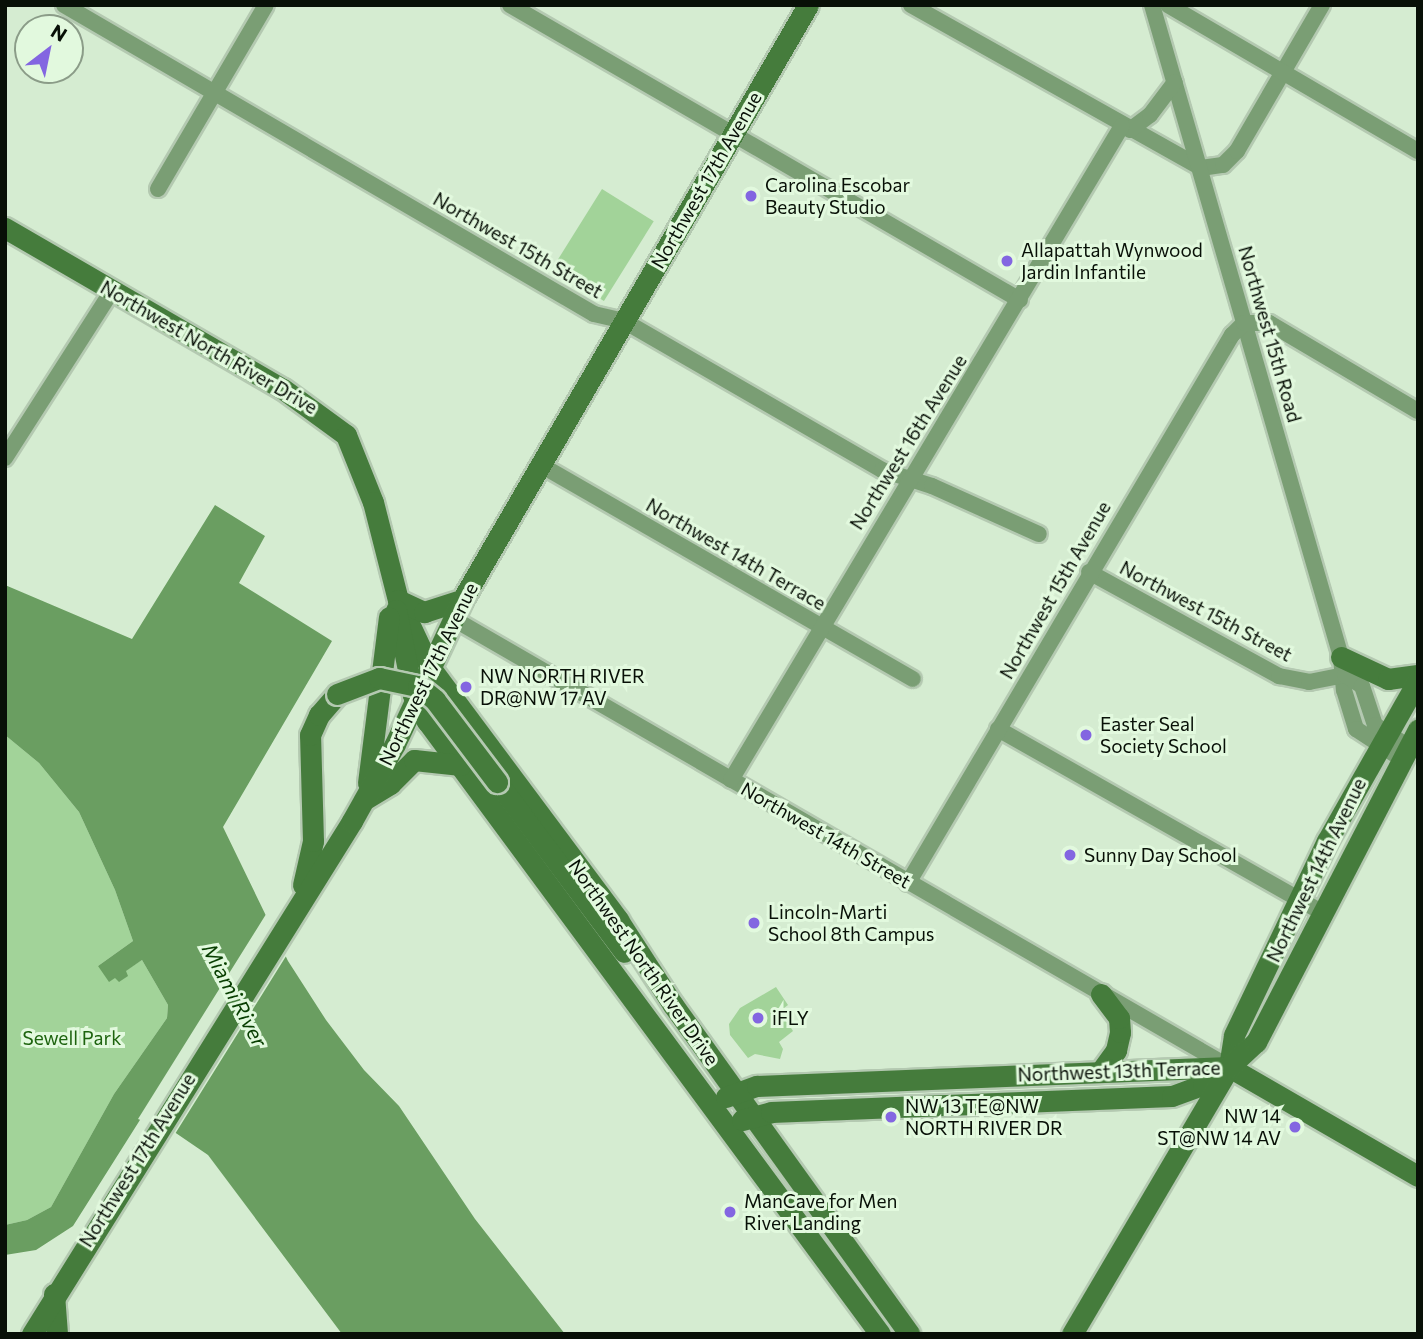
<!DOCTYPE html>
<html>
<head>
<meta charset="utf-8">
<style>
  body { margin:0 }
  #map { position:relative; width:1423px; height:1339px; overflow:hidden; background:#d5ecd1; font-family:Commissioner,sans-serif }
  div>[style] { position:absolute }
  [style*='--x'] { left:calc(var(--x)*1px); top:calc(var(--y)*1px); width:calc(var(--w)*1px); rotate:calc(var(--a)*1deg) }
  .green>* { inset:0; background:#a2d399; transform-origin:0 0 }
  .water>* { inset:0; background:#6a9e61 }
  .pier>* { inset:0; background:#d5ecd1 }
  .roads { filter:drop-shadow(2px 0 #b4c9b1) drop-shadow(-2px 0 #b4c9b1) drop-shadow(0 2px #b4c9b1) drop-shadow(0 -2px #b4c9b1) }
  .street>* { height:16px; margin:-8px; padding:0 8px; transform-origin:8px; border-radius:8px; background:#7a9e74 }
  .secondary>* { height:21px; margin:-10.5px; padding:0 10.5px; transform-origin:10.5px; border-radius:10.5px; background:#457c3c }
  .bridges { filter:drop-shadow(2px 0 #b4c9b1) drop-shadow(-2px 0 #b4c9b1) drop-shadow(0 2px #b4c9b1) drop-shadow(0 -2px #b4c9b1) }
  .secondary-bridge>* { height:21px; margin:-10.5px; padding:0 10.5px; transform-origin:10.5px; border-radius:10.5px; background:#457c3c }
  .dots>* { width:19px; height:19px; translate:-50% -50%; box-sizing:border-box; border:4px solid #e2f9de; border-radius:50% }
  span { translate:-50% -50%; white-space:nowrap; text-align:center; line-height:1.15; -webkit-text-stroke:6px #e2f9de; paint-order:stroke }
  .street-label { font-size:19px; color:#081007 }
  .poi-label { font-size:19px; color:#081007 }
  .left { translate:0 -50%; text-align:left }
  .right { translate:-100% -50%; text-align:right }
  .park-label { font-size:19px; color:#1d630e }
  .water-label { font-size:21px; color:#073e00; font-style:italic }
  .frame { position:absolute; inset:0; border:7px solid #081007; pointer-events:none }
  .north { position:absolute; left:14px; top:14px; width:70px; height:70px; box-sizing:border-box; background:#e2f9de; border:2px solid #8b9c88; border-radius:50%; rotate:32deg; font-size:19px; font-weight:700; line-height:28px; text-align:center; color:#081007 }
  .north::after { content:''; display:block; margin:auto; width:24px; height:32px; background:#8366e1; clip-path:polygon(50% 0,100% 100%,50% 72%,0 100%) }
</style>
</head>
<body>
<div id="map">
  <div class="green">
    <i style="left:602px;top:189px;width:61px;height:94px;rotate:32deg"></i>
    <i style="clip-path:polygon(5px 735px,39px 763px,79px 812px,115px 890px,133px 941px,98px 966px,125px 971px,142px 960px,168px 1005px,167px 1018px,114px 1094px,51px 1207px,27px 1220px,5px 1225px)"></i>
    <i style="clip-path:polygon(776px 987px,788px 1005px,780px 1011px,793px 1031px,779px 1042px,783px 1049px,780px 1059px,755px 1054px,748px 1058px,730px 1035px,729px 1024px,740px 1008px)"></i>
  </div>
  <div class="water">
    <i style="clip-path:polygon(215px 505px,265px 536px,239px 583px,332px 641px,223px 827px,288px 961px,326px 1020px,364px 1070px,399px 1106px,475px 1219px,565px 1334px,342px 1334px,208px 1155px,145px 1112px,73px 1226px,36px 1250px,5px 1255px,5px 1225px,27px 1220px,51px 1207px,114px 1094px,167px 1018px,168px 1005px,142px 960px,126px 971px,128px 976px,119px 982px,115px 978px,109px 982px,98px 966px,133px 941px,115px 890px,79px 812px,39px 763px,5px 735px,5px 585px,132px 639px)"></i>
  </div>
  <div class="pier">
    <i style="clip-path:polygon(268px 911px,288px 953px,175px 1134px,146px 1117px,143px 1121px,138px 1119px)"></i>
  </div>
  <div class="roads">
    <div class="street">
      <i style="--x:64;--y:5;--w:613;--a:30.24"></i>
      <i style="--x:594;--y:314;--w:31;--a:13"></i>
      <i style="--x:624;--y:321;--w:298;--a:30"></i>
      <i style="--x:882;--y:470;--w:52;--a:17.7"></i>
      <i style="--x:932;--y:486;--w:117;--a:24.2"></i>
      <i style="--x:510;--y:5;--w:589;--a:30.05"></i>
      <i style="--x:911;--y:5;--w:333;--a:29.3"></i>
      <i style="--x:1201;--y:168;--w:22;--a:-8"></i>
      <i style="--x:1223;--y:165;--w:20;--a:-45"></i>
      <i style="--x:1237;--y:151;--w:169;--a:-59.8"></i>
      <i style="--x:1152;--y:5;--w:679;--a:73.83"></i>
      <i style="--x:1341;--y:657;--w:33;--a:85"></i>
      <i style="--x:1344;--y:690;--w:41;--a:72.9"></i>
      <i style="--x:1356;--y:729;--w:53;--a:33.4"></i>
      <i style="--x:1168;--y:5;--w:290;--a:30.3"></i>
      <i style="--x:1130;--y:130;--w:25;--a:-37"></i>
      <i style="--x:1150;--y:115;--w:41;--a:-52.9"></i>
      <i style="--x:158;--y:189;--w:213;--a:-59.6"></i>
      <i style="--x:5;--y:458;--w:198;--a:-57.4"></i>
      <i style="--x:539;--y:464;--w:431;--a:29.9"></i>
      <i style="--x:1089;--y:572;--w:217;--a:28.7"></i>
      <i style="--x:1279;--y:676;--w:31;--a:11"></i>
      <i style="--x:1309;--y:682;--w:37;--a:-11"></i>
      <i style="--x:452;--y:618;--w:897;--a:30.02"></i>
      <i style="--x:1345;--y:675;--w:20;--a:33"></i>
      <i style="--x:1362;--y:686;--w:41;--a:71.6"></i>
      <i style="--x:1375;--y:725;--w:38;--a:33"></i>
      <i style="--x:998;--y:729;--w:372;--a:29.5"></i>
      <i style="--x:731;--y:780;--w:762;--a:-59.13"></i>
      <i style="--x:908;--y:883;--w:637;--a:-59.41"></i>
      <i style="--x:1232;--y:335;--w:17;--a:-45"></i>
      <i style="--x:1244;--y:323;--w:25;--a:0"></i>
      <i style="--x:1269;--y:323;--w:173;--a:30.6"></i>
    </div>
    <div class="secondary">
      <i style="--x:5;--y:228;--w:321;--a:30.1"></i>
      <i style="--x:283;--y:389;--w:78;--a:36.1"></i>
      <i style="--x:346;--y:435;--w:72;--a:68.1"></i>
      <i style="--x:373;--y:502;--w:101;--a:75.7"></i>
      <i style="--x:398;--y:600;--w:73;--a:64.8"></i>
      <i style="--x:429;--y:666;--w:317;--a:53.3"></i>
      <i style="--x:618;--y:920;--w:101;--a:57.1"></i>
      <i style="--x:673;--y:1005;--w:405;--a:54.3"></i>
      <i style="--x:398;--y:600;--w:29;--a:25"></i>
      <i style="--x:424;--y:612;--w:40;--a:-18"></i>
      <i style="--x:396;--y:610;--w:87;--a:78.7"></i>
      <i style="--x:413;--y:695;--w:30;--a:62"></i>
      <i style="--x:427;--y:721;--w:762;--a:53.54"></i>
      <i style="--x:1341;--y:657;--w:52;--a:25.1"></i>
      <i style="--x:1388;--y:679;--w:30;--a:-8"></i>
      <i style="--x:497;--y:782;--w:212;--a:53.2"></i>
      <i style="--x:368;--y:783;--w:167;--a:-82.8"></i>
      <i style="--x:367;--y:798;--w:27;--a:-31"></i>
      <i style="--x:390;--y:784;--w:34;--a:-45"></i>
      <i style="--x:414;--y:760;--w:47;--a:6.1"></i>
      <i style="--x:303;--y:885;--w:45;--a:-77.2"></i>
      <i style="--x:313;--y:841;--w:106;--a:-91.6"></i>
      <i style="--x:310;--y:735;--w:22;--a:-66"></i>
      <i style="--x:319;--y:715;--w:28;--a:-49"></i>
      <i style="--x:1229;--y:1067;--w:32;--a:-81"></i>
      <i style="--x:1234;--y:1035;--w:215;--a:-64.4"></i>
      <i style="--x:1327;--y:841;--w:185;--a:-60.5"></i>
      <i style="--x:1101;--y:1071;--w:26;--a:-54"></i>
      <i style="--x:1116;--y:1050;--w:18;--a:-77"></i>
      <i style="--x:1120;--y:1032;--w:14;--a:-94"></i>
      <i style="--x:1119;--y:1018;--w:30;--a:-127"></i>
      <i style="--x:726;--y:1097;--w:33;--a:-20"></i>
      <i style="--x:757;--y:1086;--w:472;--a:-2.3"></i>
      <i style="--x:1229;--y:1067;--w:218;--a:30"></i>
      <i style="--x:742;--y:1120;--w:30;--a:-15"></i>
      <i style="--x:771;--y:1112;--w:401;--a:-2.3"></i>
      <i style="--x:1172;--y:1096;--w:33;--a:-20"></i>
      <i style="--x:1203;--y:1085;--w:25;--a:-34"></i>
      <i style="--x:54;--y:1294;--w:40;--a:85.7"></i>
      <i style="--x:32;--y:1334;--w:605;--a:-58.04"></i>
      <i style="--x:352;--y:821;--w:88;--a:-60.8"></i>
      <i style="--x:395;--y:744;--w:159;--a:-65"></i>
      <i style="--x:462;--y:600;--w:688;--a:-59.82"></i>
      <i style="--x:1072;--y:1334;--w:310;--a:-59.5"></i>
      <i style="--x:1229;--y:1067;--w:37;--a:-43"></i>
      <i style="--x:1256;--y:1042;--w:352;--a:-62.6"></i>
    </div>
  </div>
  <div class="bridges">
    <div class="secondary-bridge">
      <i style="--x:337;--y:694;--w:45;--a:-20.9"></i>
      <i style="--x:379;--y:678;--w:40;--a:12"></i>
      <i style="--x:418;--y:686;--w:22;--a:39"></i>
      <i style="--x:435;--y:700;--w:103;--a:52.9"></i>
    </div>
  </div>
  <div class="dots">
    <i style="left:751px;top:196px;background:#8366e1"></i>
    <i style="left:1007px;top:261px;background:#8366e1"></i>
    <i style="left:466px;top:687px;background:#8366e1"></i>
    <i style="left:1086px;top:735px;background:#8366e1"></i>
    <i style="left:1070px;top:855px;background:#8366e1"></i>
    <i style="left:754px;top:923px;background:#8366e1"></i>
    <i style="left:758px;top:1018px;background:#8366e1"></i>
    <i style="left:891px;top:1117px;background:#8366e1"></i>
    <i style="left:1295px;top:1127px;background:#8366e1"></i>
    <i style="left:730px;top:1212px;background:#8366e1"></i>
  </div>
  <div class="street-label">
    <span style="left:706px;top:180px;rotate:-60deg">Northwest 17th Avenue</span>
    <span style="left:518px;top:245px;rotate:30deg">Northwest 15th Street</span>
    <span style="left:1270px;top:334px;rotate:74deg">Northwest 15th Road</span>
    <span style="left:209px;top:347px;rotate:30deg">Northwest North River Drive</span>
    <span style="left:908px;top:442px;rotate:-58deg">Northwest 16th Avenue</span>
    <span style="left:736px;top:554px;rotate:30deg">Northwest 14th Terrace</span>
    <span style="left:1055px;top:590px;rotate:-60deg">Northwest 15th Avenue</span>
    <span style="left:1206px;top:611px;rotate:28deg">Northwest 15th Street</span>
    <span style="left:428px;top:674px;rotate:-64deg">Northwest 17th Avenue</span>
    <span style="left:826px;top:835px;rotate:30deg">Northwest 14th Street</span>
    <span style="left:1316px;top:870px;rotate:-64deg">Northwest 14th Avenue</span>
    <span style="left:644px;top:962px;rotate:55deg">Northwest North River Drive</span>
    <span style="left:1119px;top:1071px;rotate:-2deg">Northwest 13th Terrace</span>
    <span style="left:137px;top:1160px;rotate:-58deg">Northwest 17th Avenue</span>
  </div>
  <div class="poi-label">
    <span class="left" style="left:765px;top:196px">Carolina Escobar<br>Beauty Studio</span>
    <span class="left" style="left:1021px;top:261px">Allapattah Wynwood<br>Jardin Infantile</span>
    <span class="left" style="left:480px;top:687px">NW NORTH RIVER<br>DR@NW 17 AV</span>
    <span class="left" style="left:1100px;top:735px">Easter Seal<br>Society School</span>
    <span class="left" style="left:1084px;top:855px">Sunny Day School</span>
    <span class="left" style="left:768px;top:923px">Lincoln-Marti<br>School 8th Campus</span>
    <span class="left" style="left:772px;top:1018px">iFLY</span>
    <span class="left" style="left:905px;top:1117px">NW 13 TE@NW<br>NORTH RIVER DR</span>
    <span class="right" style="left:1281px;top:1127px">NW 14<br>ST@NW 14 AV</span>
    <span class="left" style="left:744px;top:1212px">ManCave for Men<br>River Landing</span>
  </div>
  <div class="park-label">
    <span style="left:72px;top:1038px">Sewell Park</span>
  </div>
  <div class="water-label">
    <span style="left:235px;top:995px;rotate:62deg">Miami River</span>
  </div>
  <div class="frame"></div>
  <div class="north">N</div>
</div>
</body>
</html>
